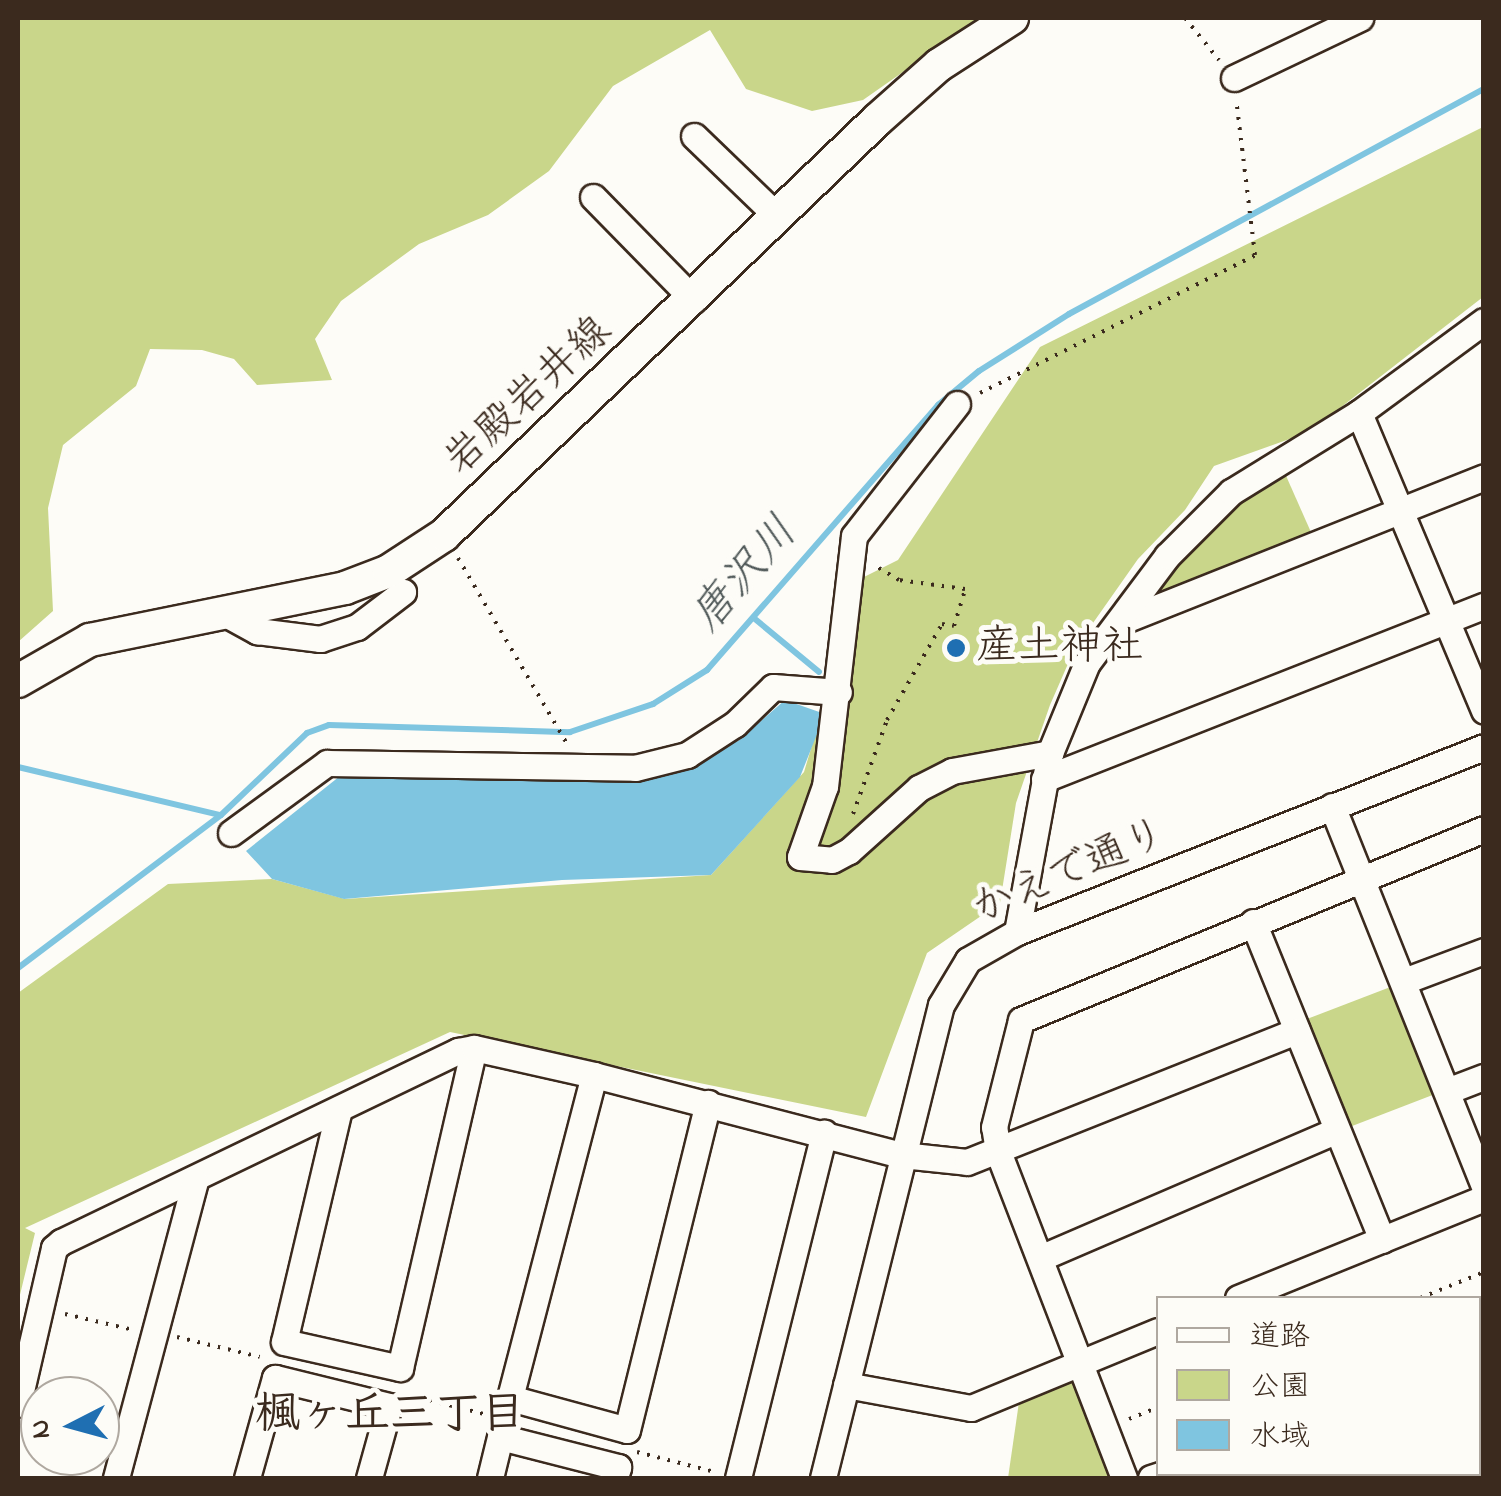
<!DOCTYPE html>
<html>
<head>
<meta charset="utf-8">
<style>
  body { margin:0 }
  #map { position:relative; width:1501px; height:1496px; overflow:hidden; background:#fdfcf7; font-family:"Indie Flower","Klee One",sans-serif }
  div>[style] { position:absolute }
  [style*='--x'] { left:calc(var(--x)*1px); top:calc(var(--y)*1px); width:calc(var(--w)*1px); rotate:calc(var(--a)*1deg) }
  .green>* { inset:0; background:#c9d68a; transform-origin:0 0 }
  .water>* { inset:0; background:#7fc5e0 }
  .stream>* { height:6px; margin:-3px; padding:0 3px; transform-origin:3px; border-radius:3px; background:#7fc5e0 }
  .path>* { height:4px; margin-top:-2px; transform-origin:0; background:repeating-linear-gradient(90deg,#3b2a1e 0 2.5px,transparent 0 10.5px) }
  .roads { filter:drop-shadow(2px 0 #3b2a1e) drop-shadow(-2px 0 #3b2a1e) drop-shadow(0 2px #3b2a1e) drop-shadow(0 -2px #3b2a1e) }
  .minor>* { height:25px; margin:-12.5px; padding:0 12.5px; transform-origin:12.5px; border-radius:12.5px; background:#fdfcf7 }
  .major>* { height:32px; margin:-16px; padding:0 16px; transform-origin:16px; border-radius:16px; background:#fdfcf7 }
  .dots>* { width:28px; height:28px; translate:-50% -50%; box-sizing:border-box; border:5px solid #fdfcf7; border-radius:50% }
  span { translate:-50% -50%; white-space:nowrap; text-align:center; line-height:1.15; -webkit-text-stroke:10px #fdfcf7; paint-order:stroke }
  .street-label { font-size:42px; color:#3b2a1e }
  .poi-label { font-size:42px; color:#3b2a1e }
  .left { translate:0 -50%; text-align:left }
  .water-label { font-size:45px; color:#4f5858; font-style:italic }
  .neighbourhood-label { font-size:45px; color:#3b2a1e; font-weight:700 }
  .frame { position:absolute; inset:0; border:20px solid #3b2a1e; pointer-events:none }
  .legend { position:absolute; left:1156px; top:1296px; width:325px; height:180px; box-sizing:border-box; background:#fdfcf7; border:2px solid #afa8a0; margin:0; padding:12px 18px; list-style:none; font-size:30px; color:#3b2a1e }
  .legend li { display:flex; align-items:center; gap:20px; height:50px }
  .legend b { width:50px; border:2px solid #afa8a0 }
  .north { position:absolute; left:20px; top:1376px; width:100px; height:100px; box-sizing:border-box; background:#fdfcf7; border:2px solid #afa8a0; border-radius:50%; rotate:264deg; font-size:28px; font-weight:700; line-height:40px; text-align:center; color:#3b2a1e }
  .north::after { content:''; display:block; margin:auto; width:35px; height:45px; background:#1f6fb2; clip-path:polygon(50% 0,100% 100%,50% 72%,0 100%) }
</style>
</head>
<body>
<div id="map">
  <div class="green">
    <i style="clip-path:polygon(18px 18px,980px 18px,863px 100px,812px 111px,746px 89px,710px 30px,613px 86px,549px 171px,488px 215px,419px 244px,341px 301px,315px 339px,332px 380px,257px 385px,234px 359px,202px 350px,150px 349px,136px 386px,63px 445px,48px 508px,53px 611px,18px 642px)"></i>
    <i style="clip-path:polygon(1483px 127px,1483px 297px,1309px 432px,1214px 466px,1185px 510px,1138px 559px,1074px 650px,1050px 705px,1016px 803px,1000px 903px,927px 953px,866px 1117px,450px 1032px,25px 1228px,35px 1233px,18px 1303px,18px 993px,168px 884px,272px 879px,345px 899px,711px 875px,804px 772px,862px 578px,898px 560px,1040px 347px)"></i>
    <i style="clip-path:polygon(1283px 469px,1314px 539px,1150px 603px,1171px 560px,1235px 500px)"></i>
    <i style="left:1393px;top:986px;width:116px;height:98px;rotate:69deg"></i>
    <i style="clip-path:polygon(1073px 1380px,1113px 1478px,1008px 1478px,1019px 1402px)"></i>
  </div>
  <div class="water">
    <i style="clip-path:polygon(785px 700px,825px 714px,800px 777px,711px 875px,562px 880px,344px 899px,272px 879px,246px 851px,340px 776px,641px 773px,738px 741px)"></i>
  </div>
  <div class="stream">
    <i style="--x:755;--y:619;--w:83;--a:39.6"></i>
    <i style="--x:18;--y:767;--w:208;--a:13.4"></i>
    <i style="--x:18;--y:968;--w:254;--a:-37"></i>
    <i style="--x:221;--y:815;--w:119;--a:-43.6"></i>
    <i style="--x:307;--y:733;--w:23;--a:-20"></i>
    <i style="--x:329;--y:725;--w:241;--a:1.7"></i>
    <i style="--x:570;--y:732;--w:88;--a:-18.6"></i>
    <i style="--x:653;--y:704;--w:64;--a:-32.2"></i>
    <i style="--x:707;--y:670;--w:352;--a:-48.9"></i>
    <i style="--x:938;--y:405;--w:53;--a:-39.7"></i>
    <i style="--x:979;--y:371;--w:107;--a:-32.3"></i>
    <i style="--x:1069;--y:314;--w:472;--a:-28.5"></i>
  </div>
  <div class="path">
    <i style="--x:1185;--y:18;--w:54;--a:51"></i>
    <i style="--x:980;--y:393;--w:308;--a:-26.6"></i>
    <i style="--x:1255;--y:255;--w:157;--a:-96.9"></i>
    <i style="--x:458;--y:558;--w:216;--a:59.6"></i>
    <i style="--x:853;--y:814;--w:100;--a:-70.1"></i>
    <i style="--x:887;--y:720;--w:111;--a:-60.2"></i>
    <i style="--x:942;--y:624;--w:12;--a:9"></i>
    <i style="--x:954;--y:626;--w:39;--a:-73"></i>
    <i style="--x:965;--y:589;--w:67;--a:-172.2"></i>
    <i style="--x:899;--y:580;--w:27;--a:-149"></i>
    <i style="--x:1420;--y:1298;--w:69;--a:-22.1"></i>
    <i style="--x:65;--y:1314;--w:71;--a:13.1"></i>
    <i style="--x:177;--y:1337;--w:85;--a:13.5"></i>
    <i style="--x:409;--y:1395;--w:86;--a:14.2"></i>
    <i style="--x:1129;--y:1419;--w:31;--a:-22"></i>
    <i style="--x:637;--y:1452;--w:81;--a:14.4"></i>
  </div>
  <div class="roads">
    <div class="minor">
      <i style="--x:1234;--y:78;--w:140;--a:-25.5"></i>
      <i style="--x:694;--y:136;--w:115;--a:43.9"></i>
      <i style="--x:593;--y:197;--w:144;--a:45.6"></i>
      <i style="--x:957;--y:404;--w:167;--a:128"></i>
      <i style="--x:854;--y:536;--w:252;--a:96.6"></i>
      <i style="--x:825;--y:786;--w:75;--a:109.4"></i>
      <i style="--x:800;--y:857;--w:32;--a:5"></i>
      <i style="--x:832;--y:860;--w:19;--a:-28"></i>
      <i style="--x:849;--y:851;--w:94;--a:-42"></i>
      <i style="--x:919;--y:788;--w:37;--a:-27"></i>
      <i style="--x:952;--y:771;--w:100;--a:-10.4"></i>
      <i style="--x:1359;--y:413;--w:323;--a:67.2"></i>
      <i style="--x:224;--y:613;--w:38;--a:29"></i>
      <i style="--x:257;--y:631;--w:64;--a:7.2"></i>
      <i style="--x:320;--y:639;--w:39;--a:-18"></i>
      <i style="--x:357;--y:627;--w:58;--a:-37.3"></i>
      <i style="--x:1125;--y:620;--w:386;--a:-21.7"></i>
      <i style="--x:1044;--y:779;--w:473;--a:-21.5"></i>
      <i style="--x:1332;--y:806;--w:409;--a:68.2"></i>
      <i style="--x:231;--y:833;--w:119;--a:-36.1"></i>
      <i style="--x:327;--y:763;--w:308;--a:0.9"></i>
      <i style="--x:635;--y:768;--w:54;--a:-14"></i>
      <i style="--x:687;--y:755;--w:57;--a:-32.9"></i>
      <i style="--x:735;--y:724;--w:53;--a:-44.2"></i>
      <i style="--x:773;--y:687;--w:66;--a:4.3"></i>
      <i style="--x:1253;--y:922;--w:343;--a:67.9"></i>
      <i style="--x:1017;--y:932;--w:182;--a:-79.6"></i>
      <i style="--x:1050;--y:753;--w:97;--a:-67.7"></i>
      <i style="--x:1087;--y:663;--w:134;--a:-53.2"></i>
      <i style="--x:1167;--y:556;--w:91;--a:-45"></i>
      <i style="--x:1231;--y:492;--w:150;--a:-31.7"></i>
      <i style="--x:1359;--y:413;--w:155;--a:-36.4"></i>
      <i style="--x:1404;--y:981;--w:85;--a:-20.6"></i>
      <i style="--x:594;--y:1075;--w:334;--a:104.6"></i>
      <i style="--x:510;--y:1398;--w:121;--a:15.3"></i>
      <i style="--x:627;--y:1430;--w:337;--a:-76.1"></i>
      <i style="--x:1447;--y:1091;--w:40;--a:-21"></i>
      <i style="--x:339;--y:1109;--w:239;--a:103.3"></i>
      <i style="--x:284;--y:1342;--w:119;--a:12.6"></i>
      <i style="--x:400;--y:1368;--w:328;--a:-77"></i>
      <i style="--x:1040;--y:1258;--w:323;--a:-23.3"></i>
      <i style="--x:1238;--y:1298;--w:266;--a:-22.1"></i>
      <i style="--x:1478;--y:1346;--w:6;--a:-18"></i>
      <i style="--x:846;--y:1385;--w:127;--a:10.4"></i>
      <i style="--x:971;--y:1408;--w:202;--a:-22.4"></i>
      <i style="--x:18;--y:1404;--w:160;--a:-77"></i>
      <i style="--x:54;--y:1248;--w:9;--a:-41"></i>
      <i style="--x:61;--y:1242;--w:441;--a:-25.7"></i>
      <i style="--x:458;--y:1051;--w:16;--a:-11"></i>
      <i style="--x:474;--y:1048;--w:123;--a:12.7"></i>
      <i style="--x:594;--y:1075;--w:318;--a:14.6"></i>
      <i style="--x:902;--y:1155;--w:65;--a:6.1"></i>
      <i style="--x:967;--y:1162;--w:355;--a:-21.7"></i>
      <i style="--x:116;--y:1478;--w:307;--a:-75.1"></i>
      <i style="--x:247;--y:1478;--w:104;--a:-74.4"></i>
      <i style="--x:275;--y:1378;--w:117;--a:13.8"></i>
      <i style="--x:389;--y:1406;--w:75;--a:105.5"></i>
      <i style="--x:490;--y:1478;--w:42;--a:-76.3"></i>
      <i style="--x:500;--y:1437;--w:122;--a:14.3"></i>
      <i style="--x:618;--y:1467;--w:11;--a:105"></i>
      <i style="--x:738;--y:1478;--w:356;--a:-76"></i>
      <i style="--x:823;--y:1478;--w:487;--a:-76"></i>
      <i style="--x:941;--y:1005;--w:52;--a:-59"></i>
      <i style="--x:968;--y:960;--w:56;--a:-29.7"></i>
      <i style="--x:1017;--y:932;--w:502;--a:-21.61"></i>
      <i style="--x:1124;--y:1478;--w:350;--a:-111.1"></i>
      <i style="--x:998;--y:1151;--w:24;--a:-99"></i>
      <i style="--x:994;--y:1127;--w:110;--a:-75.8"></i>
      <i style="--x:1021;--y:1020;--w:501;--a:-22.42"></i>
      <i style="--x:1151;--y:1478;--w:13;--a:-18"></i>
      <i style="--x:1456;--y:1478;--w:13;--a:-18"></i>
    </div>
    <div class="major">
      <i style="--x:18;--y:681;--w:83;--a:-29.7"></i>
      <i style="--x:90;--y:640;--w:260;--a:-11.5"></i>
      <i style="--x:345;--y:588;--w:47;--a:-21.1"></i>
      <i style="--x:389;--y:571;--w:66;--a:-33.2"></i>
      <i style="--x:444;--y:535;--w:600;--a:-43.78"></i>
      <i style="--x:877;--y:120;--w:83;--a:-41.6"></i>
      <i style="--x:939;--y:65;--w:87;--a:-32.8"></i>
    </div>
  </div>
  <div class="dots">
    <i style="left:956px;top:648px;background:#1f6fb2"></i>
  </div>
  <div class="street-label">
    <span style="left:529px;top:397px;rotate:-43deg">岩殿岩井線</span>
    <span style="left:1070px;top:873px;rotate:-23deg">かえで通り</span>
  </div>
  <div class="poi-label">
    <span class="left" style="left:976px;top:648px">産土神社</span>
  </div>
  <div class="water-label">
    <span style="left:746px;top:576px;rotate:-49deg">唐沢川</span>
  </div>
  <div class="neighbourhood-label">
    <span style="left:390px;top:1417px">楓ヶ丘三丁目</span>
  </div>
  <div class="frame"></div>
  <ul class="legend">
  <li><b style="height:12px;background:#fdfcf7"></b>道路</li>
  <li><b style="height:28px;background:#c9d68a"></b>公園</li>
  <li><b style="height:28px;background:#7fc5e0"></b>水域</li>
  </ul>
  <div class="north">N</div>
</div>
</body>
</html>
